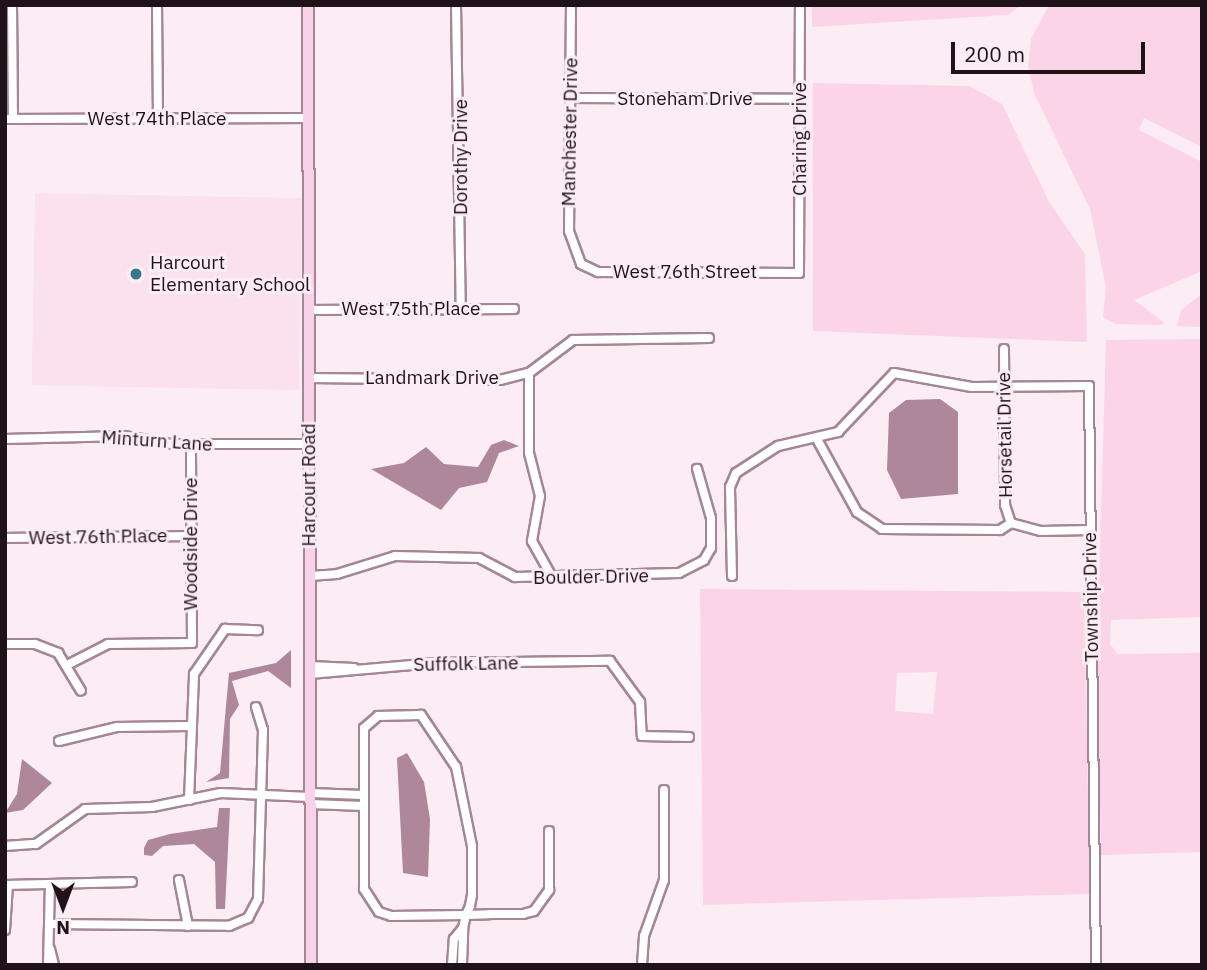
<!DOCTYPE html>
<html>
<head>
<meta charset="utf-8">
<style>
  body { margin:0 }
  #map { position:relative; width:1207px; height:970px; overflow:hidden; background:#fbedf3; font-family:"IBM Plex Sans",sans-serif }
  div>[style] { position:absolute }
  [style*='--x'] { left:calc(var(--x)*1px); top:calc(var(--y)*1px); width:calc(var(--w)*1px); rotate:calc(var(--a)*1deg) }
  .built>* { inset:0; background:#fae1ec; transform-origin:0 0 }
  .green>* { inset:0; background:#fbd5e7 }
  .water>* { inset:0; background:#af879a }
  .roads { filter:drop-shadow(2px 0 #a48694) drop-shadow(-2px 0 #a48694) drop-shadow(0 2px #a48694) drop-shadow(0 -2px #a48694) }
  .street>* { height:8px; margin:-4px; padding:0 4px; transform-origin:4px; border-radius:4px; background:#fff }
  .secondary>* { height:10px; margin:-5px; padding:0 5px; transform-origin:5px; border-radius:5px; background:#f8d3e7 }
  .dots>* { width:19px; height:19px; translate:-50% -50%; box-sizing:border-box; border:4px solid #fbedf3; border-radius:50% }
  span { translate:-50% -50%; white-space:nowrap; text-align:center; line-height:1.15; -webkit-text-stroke:6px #fbedf3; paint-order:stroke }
  .street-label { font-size:19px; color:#1f1319 }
  .poi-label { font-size:19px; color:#1f1319 }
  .left { translate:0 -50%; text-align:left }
  .frame { position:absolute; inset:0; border:7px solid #1f1319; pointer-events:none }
  .north { position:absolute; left:28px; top:872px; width:70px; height:70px; -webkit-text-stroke:5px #fbedf3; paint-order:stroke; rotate:180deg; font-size:19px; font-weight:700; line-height:28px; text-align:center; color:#1f1319 }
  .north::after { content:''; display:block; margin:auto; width:24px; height:32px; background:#1f1319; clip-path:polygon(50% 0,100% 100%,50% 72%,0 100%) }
  .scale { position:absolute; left:951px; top:42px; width:194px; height:32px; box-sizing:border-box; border:4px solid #1f1319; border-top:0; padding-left:9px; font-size:21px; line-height:24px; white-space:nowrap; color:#1f1319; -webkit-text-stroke:5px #fbedf3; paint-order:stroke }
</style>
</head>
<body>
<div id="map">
  <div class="built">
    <i style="left:302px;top:198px;width:192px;height:267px;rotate:91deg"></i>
  </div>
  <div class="green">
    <i style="clip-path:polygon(812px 5px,1021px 5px,1008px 15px,812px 27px)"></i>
    <i style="clip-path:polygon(1049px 5px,1202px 5px,1202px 147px,1144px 118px,1139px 130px,1202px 162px,1202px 271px,1134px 300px,1165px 323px,1159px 325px,1115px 324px,1103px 317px,1106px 287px,1090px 209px,1034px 93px,1028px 66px,1031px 39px)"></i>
    <i style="clip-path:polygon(813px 83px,969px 86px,1002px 104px,1049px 202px,1085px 254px,1087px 342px,813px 331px)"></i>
    <i style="clip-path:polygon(1202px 294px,1202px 327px,1177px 326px,1181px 310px)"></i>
    <i style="clip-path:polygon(1202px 339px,1202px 617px,1111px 620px,1110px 644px,1118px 654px,1202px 653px,1202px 852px,1101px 855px,1097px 655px,1106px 340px)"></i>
    <i style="clip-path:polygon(evenodd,700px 589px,1084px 592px,1090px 894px,703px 905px,700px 589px,937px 672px,933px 714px,895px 711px,897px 673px,937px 672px)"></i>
  </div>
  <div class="water">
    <i style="clip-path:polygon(940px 399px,958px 412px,958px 494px,901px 499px,887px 470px,889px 413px,906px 400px)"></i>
    <i style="clip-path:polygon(504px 440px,519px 446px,499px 453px,487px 482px,459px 488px,441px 510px,371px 469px,404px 463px,426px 447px,444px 464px,478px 467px,491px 445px)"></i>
    <i style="clip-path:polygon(291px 650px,291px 688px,268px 671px,232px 681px,239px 705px,230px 719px,229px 778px,206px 782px,220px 773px,229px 673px,276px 663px)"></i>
    <i style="clip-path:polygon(407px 753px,424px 782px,430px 819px,428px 877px,403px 873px,397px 758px)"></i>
    <i style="clip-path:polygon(22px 759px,52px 783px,23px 810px,5px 813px,17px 794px)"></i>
    <i style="clip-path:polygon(219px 808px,230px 808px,225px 909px,216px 909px,215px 862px,194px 844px,163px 846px,152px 856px,144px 855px,144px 848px,148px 840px,170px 834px,217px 827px)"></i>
  </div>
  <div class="roads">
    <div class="street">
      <i style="--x:12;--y:5;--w:114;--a:89.5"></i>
      <i style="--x:157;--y:5;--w:114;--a:89.5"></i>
      <i style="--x:456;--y:5;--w:305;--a:89.1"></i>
      <i style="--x:571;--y:5;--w:226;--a:90.5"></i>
      <i style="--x:569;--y:231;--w:35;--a:70"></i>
      <i style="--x:581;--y:264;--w:19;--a:25"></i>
      <i style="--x:598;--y:272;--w:201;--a:0.3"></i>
      <i style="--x:799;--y:273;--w:268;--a:-89.8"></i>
      <i style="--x:570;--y:98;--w:230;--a:0.2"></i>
      <i style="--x:5;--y:119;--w:303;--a:-0.2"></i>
      <i style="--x:309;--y:310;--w:205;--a:-0.3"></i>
      <i style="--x:1004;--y:349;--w:156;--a:89.6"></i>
      <i style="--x:1005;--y:505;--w:19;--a:72"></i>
      <i style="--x:1011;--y:523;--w:31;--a:15"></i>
      <i style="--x:1041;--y:531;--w:49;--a:-1.2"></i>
      <i style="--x:529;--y:373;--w:80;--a:90"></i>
      <i style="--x:529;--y:453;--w:44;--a:75.7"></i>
      <i style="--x:540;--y:496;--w:46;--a:100.1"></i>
      <i style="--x:532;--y:541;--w:41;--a:60.9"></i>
      <i style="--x:309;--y:378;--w:191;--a:0.6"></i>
      <i style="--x:500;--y:380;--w:30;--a:-14"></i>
      <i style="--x:529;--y:373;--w:55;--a:-36.9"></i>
      <i style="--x:573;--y:340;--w:136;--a:-0.8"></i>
      <i style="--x:5;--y:439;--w:119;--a:-1.4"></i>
      <i style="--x:124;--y:436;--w:49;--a:9.5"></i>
      <i style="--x:172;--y:444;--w:137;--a:0"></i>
      <i style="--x:818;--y:441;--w:81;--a:61.2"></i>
      <i style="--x:857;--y:512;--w:30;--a:34"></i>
      <i style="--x:882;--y:529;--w:118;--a:0.5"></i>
      <i style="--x:1000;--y:530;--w:13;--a:-32"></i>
      <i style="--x:5;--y:538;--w:186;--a:-0.6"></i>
      <i style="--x:310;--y:576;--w:27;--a:-4"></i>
      <i style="--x:337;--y:574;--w:61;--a:-17.2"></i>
      <i style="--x:395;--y:556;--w:84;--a:1.4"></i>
      <i style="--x:479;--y:558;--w:41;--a:27.8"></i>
      <i style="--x:515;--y:577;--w:164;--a:-1.4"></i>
      <i style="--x:679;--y:573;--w:28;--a:-27"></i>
      <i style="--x:704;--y:560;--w:14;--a:-60"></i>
      <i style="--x:711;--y:548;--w:30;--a:-90"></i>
      <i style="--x:711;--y:518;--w:51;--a:-105.9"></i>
      <i style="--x:732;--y:576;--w:89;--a:-91.3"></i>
      <i style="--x:730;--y:487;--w:15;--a:-67"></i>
      <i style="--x:736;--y:473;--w:50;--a:-32.7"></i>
      <i style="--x:778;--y:446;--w:62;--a:-13.1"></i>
      <i style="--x:838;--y:432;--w:81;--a:-46.5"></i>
      <i style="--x:894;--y:373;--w:79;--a:10.2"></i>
      <i style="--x:972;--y:387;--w:117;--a:-0.5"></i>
      <i style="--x:1089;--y:386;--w:579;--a:89.31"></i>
      <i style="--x:5;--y:644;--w:30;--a:0"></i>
      <i style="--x:35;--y:644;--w:25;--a:21"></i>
      <i style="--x:58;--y:653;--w:44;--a:58.8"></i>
      <i style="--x:69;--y:664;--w:44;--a:-27.1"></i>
      <i style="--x:108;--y:644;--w:84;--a:-0.7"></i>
      <i style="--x:192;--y:643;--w:198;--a:-90.3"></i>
      <i style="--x:310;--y:666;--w:44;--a:2.6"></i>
      <i style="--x:310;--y:674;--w:125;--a:-5"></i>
      <i style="--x:435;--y:663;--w:175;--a:-0.7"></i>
      <i style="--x:610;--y:661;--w:51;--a:53.8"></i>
      <i style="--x:640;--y:702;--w:34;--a:87"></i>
      <i style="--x:642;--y:736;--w:47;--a:1.2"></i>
      <i style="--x:59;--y:741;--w:60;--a:-13.6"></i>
      <i style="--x:117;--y:727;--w:72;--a:-0.8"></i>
      <i style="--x:310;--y:793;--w:53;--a:2.2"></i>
      <i style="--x:189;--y:800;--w:126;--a:-87.7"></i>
      <i style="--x:194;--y:674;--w:55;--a:-55.4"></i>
      <i style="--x:225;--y:629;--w:33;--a:2"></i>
      <i style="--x:310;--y:804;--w:53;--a:2.2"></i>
      <i style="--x:5;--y:846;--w:31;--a:-4"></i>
      <i style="--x:36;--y:844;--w:60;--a:-35.5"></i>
      <i style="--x:85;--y:809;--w:67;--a:-1.7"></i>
      <i style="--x:152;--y:807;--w:70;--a:-11.5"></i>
      <i style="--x:221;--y:793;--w:89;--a:2.6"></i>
      <i style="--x:179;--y:880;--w:47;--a:78.9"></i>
      <i style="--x:5;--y:885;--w:127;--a:-1.4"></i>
      <i style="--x:50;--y:924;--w:179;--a:0.6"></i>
      <i style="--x:229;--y:926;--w:21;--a:-23"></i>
      <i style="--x:248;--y:918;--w:21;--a:-62"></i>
      <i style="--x:258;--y:899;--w:169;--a:-88.3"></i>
      <i style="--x:263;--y:730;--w:24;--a:-107"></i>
      <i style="--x:5;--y:930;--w:45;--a:-86.2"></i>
      <i style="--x:50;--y:949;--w:16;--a:76"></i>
      <i style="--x:48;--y:965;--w:81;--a:-88.6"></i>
      <i style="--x:452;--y:965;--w:26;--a:-86"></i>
      <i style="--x:454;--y:939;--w:14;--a:-51"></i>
      <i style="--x:462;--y:965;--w:37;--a:-88"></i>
      <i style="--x:463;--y:928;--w:13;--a:-77"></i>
      <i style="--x:466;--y:915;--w:10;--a:-66"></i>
      <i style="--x:470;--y:906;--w:11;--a:-80"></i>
      <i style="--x:472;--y:895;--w:49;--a:-90"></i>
      <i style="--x:472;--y:846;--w:81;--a:-101.4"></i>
      <i style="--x:456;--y:767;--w:63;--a:-123.9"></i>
      <i style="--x:421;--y:715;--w:43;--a:178.7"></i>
      <i style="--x:378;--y:716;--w:18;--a:139"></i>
      <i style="--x:364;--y:728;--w:161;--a:90"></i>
      <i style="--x:364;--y:889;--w:27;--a:57"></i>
      <i style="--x:379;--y:912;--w:13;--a:18"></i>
      <i style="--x:391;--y:916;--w:75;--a:-0.8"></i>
      <i style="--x:466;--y:915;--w:24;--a:-2"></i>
      <i style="--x:490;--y:914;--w:33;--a:0"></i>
      <i style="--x:523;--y:914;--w:11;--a:-15"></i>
      <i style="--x:534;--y:911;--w:26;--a:-54"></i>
      <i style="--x:549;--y:890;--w:59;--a:-90"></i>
      <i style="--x:642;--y:965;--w:29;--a:-86"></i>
      <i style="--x:644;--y:936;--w:59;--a:-70.3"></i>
      <i style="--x:664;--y:880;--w:90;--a:-90"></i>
    </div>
    <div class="secondary">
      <i style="--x:308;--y:5;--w:960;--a:89.82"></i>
    </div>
  </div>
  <div class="dots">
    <i style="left:136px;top:274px;background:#37798b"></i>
  </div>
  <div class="street-label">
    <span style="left:685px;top:99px">Stoneham Drive</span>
    <span style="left:157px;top:119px">West 74th Place</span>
    <span style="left:570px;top:132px;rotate:-89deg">Manchester Drive</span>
    <span style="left:800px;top:139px;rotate:-90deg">Charing Drive</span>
    <span style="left:461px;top:157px;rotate:-90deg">Dorothy Drive</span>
    <span style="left:685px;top:272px">West 76th Street</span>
    <span style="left:411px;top:309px">West 75th Place</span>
    <span style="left:432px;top:378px">Landmark Drive</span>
    <span style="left:1005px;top:435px;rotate:-91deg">Horsetail Drive</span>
    <span style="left:157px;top:441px;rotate:4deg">Minturn Lane</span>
    <span style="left:309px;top:485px;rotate:-90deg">Harcourt Road</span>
    <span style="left:98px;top:537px;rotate:-1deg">West 76th Place</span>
    <span style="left:191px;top:544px;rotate:-90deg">Woodside Drive</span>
    <span style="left:591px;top:577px;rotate:-1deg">Boulder Drive</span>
    <span style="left:1091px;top:597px;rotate:-91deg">Township Drive</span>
    <span style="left:466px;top:664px;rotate:-1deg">Suffolk Lane</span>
  </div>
  <div class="poi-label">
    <span class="left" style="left:150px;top:274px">Harcourt<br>Elementary School</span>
  </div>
  <div class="frame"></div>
  <div class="north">N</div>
  <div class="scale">200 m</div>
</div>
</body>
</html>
